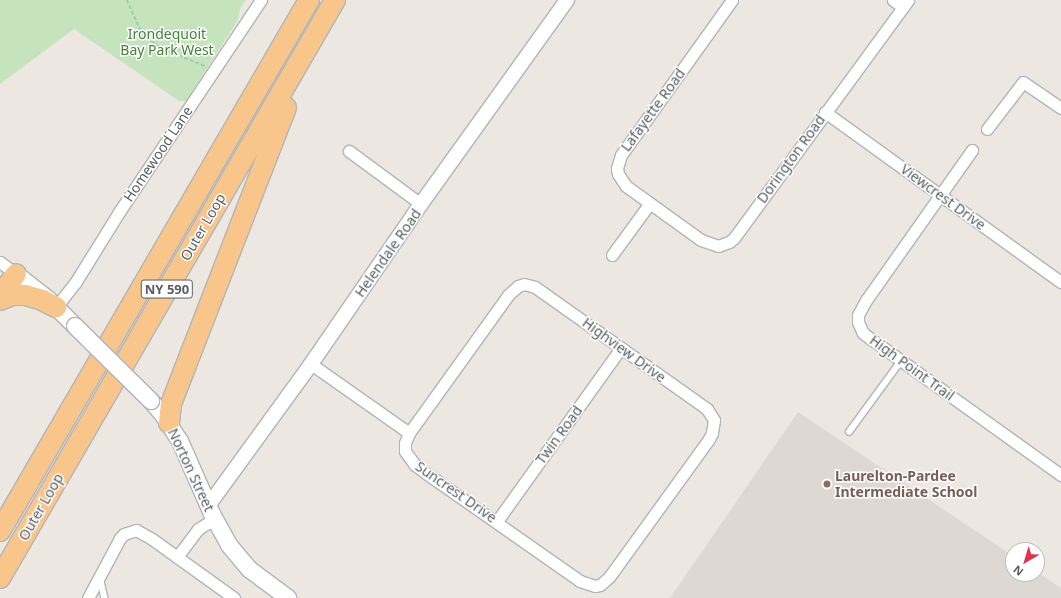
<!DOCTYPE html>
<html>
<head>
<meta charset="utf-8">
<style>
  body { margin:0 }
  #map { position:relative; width:1061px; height:598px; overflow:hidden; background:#ece7e0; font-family:"Noto Sans",sans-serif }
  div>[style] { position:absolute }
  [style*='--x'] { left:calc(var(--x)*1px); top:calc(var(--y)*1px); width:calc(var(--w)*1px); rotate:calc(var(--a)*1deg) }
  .education>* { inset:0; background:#ded8d2 }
  .green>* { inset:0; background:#c5e3bd }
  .path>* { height:1.5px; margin-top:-0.75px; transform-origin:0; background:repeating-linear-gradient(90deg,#9ecfa1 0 4px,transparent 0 6px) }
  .roads { filter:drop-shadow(1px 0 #b1b5b8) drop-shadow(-1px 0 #b1b5b8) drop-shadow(0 1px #b1b5b8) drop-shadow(0 -1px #b1b5b8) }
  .service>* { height:5.5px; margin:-2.75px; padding:0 2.75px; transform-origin:2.75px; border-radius:2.75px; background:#fff }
  .minor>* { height:11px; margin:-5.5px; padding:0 5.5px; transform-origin:5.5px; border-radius:5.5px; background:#fff }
  .tertiary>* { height:14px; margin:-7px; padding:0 7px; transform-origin:7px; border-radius:7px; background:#fff }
  .secondary>* { height:16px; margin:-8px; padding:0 8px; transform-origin:8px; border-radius:8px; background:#fff }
  .motorway>* { height:20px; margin:-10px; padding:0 10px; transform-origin:10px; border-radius:10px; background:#f8c68b }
  .bridges { filter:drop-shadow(1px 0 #b0b5b8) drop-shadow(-1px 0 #b0b5b8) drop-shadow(0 1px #b0b5b8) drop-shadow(0 -1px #b0b5b8) }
  .secondary-bridge>* { height:16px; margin:-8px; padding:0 8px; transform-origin:8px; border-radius:8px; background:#fff }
  .dots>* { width:11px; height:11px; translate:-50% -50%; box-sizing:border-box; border:2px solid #fff; border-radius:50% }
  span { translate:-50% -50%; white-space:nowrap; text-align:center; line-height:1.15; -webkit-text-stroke:3px #fff; paint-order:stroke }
  .shield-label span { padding:1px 3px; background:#fff; border:1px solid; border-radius:3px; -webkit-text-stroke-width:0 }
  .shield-label { font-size:13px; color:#595e61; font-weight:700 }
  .park-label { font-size:14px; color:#438237 }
  .street-label { font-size:14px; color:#595e61 }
  .education-label { font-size:14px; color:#785e54; font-weight:700 }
  .left { translate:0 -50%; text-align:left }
  .north { position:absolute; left:1005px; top:542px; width:40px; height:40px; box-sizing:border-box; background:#fff; border:1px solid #bdbfc0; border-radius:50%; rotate:218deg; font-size:11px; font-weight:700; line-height:16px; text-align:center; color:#595e61 }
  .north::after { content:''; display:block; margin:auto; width:14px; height:18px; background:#e23147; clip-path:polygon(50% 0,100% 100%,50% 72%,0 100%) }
</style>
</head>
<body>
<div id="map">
  <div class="education">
    <i style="clip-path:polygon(798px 412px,1013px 556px,1013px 574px,1037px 574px,1037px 572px,1061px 588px,1061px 598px,670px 598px)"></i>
  </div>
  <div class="green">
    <i style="clip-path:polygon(0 0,246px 0,240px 9px,238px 20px,186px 101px,179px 101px,74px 29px,0 84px)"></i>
  </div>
  <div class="path">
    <i style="--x:127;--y:0;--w:36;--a:66"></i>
    <i style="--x:142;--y:33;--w:26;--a:39"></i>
    <i style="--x:162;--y:49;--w:46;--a:21.6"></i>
  </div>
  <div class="roads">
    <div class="service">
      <i style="--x:849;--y:432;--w:88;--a:-53.8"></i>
      <i style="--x:100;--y:577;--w:22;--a:77"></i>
    </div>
    <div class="minor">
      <i style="--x:732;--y:0;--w:191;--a:125.6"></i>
      <i style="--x:621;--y:155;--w:14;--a:107"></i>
      <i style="--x:617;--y:168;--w:6;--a:81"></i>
      <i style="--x:618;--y:174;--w:14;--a:56"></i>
      <i style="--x:626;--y:186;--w:92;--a:35.8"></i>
      <i style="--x:701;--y:240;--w:18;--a:19"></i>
      <i style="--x:718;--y:246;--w:12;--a:-20"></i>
      <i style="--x:729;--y:242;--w:6;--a:-39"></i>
      <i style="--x:734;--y:238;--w:295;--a:-53.8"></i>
      <i style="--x:893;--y:0;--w:12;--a:35"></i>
      <i style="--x:825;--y:112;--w:291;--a:35.8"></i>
      <i style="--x:987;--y:129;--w:59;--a:-52.5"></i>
      <i style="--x:1023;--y:82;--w:46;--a:34.4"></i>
      <i style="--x:972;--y:150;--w:184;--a:125.2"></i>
      <i style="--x:866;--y:300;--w:17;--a:118"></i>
      <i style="--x:858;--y:315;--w:7;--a:90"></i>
      <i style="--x:858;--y:322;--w:12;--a:66"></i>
      <i style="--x:863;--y:333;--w:10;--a:37"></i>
      <i style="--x:871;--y:339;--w:234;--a:35.6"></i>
      <i style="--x:349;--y:151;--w:89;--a:36.4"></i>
      <i style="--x:612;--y:255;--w:64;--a:-53.8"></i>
      <i style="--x:0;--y:262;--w:20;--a:37"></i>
      <i style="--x:524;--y:284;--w:11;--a:15"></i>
      <i style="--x:535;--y:287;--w:211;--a:35.3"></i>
      <i style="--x:707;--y:409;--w:13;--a:58"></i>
      <i style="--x:714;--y:420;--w:13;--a:99"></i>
      <i style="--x:712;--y:433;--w:7;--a:117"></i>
      <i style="--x:709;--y:439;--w:170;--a:125.9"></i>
      <i style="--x:609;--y:577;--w:12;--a:138"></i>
      <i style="--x:600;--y:585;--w:5;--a:169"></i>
      <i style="--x:595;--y:586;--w:16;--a:-162"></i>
      <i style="--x:580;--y:581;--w:188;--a:-145"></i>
      <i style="--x:426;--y:473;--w:14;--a:-144"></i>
      <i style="--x:415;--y:465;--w:17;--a:-126"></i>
      <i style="--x:405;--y:451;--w:8;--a:-90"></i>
      <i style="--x:405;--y:443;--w:11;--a:-68"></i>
      <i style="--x:409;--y:433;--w:170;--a:-54.3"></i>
      <i style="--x:508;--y:295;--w:13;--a:-42"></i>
      <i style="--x:518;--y:286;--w:6;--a:-18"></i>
      <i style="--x:56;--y:307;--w:31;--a:-52"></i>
      <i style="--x:75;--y:283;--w:84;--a:-58.2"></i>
      <i style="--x:119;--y:212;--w:255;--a:-56.2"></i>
      <i style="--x:311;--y:364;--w:120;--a:35.1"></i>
      <i style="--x:497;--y:521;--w:213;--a:-54.4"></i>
      <i style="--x:177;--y:557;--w:35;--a:-53"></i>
      <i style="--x:198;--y:529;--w:19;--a:-32"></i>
      <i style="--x:88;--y:598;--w:68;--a:-61.9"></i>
      <i style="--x:120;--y:538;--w:6;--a:-45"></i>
      <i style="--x:124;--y:534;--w:13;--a:-18"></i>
      <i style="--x:136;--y:530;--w:18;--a:29"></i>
      <i style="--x:152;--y:539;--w:101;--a:35.7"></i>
    </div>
    <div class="tertiary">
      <i style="--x:208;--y:506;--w:175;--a:-54"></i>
      <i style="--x:311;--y:364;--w:194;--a:-55.5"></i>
      <i style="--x:421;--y:204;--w:251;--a:-54.4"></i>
    </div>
    <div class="secondary">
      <i style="--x:16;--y:274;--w:41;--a:38"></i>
      <i style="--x:48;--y:299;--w:38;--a:45"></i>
      <i style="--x:151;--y:401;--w:18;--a:49"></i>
      <i style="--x:163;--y:415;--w:31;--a:57"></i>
      <i style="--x:180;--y:441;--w:80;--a:66.3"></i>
      <i style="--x:212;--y:514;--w:35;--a:61"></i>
      <i style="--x:229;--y:545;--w:31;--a:50"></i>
      <i style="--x:249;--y:569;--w:49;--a:36.6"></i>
    </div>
    <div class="motorway">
      <i style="--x:0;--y:296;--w:27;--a:-54"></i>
      <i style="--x:0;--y:300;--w:13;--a:-23"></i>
      <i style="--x:12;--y:295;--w:13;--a:0"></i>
      <i style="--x:25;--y:295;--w:18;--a:16"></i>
      <i style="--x:42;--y:300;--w:16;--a:27"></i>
      <i style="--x:169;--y:423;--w:19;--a:-84"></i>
      <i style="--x:171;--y:404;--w:318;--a:-68.8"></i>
      <i style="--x:0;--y:531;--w:614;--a:-59.8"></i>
      <i style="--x:0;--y:578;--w:668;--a:-59.9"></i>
    </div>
  </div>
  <div class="bridges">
    <div class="secondary-bridge">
      <i style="--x:75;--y:326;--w:107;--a:44.6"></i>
    </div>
  </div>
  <div class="dots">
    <i style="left:827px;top:484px;background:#8d6e63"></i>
  </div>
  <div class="shield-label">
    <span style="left:167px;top:289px">NY 590</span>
  </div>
  <div class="park-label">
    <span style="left:167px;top:42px">Irondequoit<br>Bay Park West</span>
  </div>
  <div class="street-label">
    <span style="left:653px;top:110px;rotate:-54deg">Lafayette Road</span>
    <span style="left:158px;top:154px;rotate:-56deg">Homewood Lane</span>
    <span style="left:791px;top:159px;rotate:-54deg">Dorington Road</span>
    <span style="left:943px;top:197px;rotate:36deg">Viewcrest Drive</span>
    <span style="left:203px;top:227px;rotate:-60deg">Outer Loop</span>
    <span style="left:388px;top:253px;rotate:-55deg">Helendale Road</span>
    <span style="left:624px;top:350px;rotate:36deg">Highview Drive</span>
    <span style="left:912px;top:368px;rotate:36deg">High Point Trail</span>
    <span style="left:559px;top:435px;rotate:-54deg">Twin Road</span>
    <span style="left:191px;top:470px;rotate:65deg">Norton Street</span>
    <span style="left:456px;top:492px;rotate:35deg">Suncrest Drive</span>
    <span style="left:41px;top:507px;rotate:-60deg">Outer Loop</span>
  </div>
  <div class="education-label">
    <span class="left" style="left:835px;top:484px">Laurelton-Pardee<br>Intermediate School</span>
  </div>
  <div class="north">N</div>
</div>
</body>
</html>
